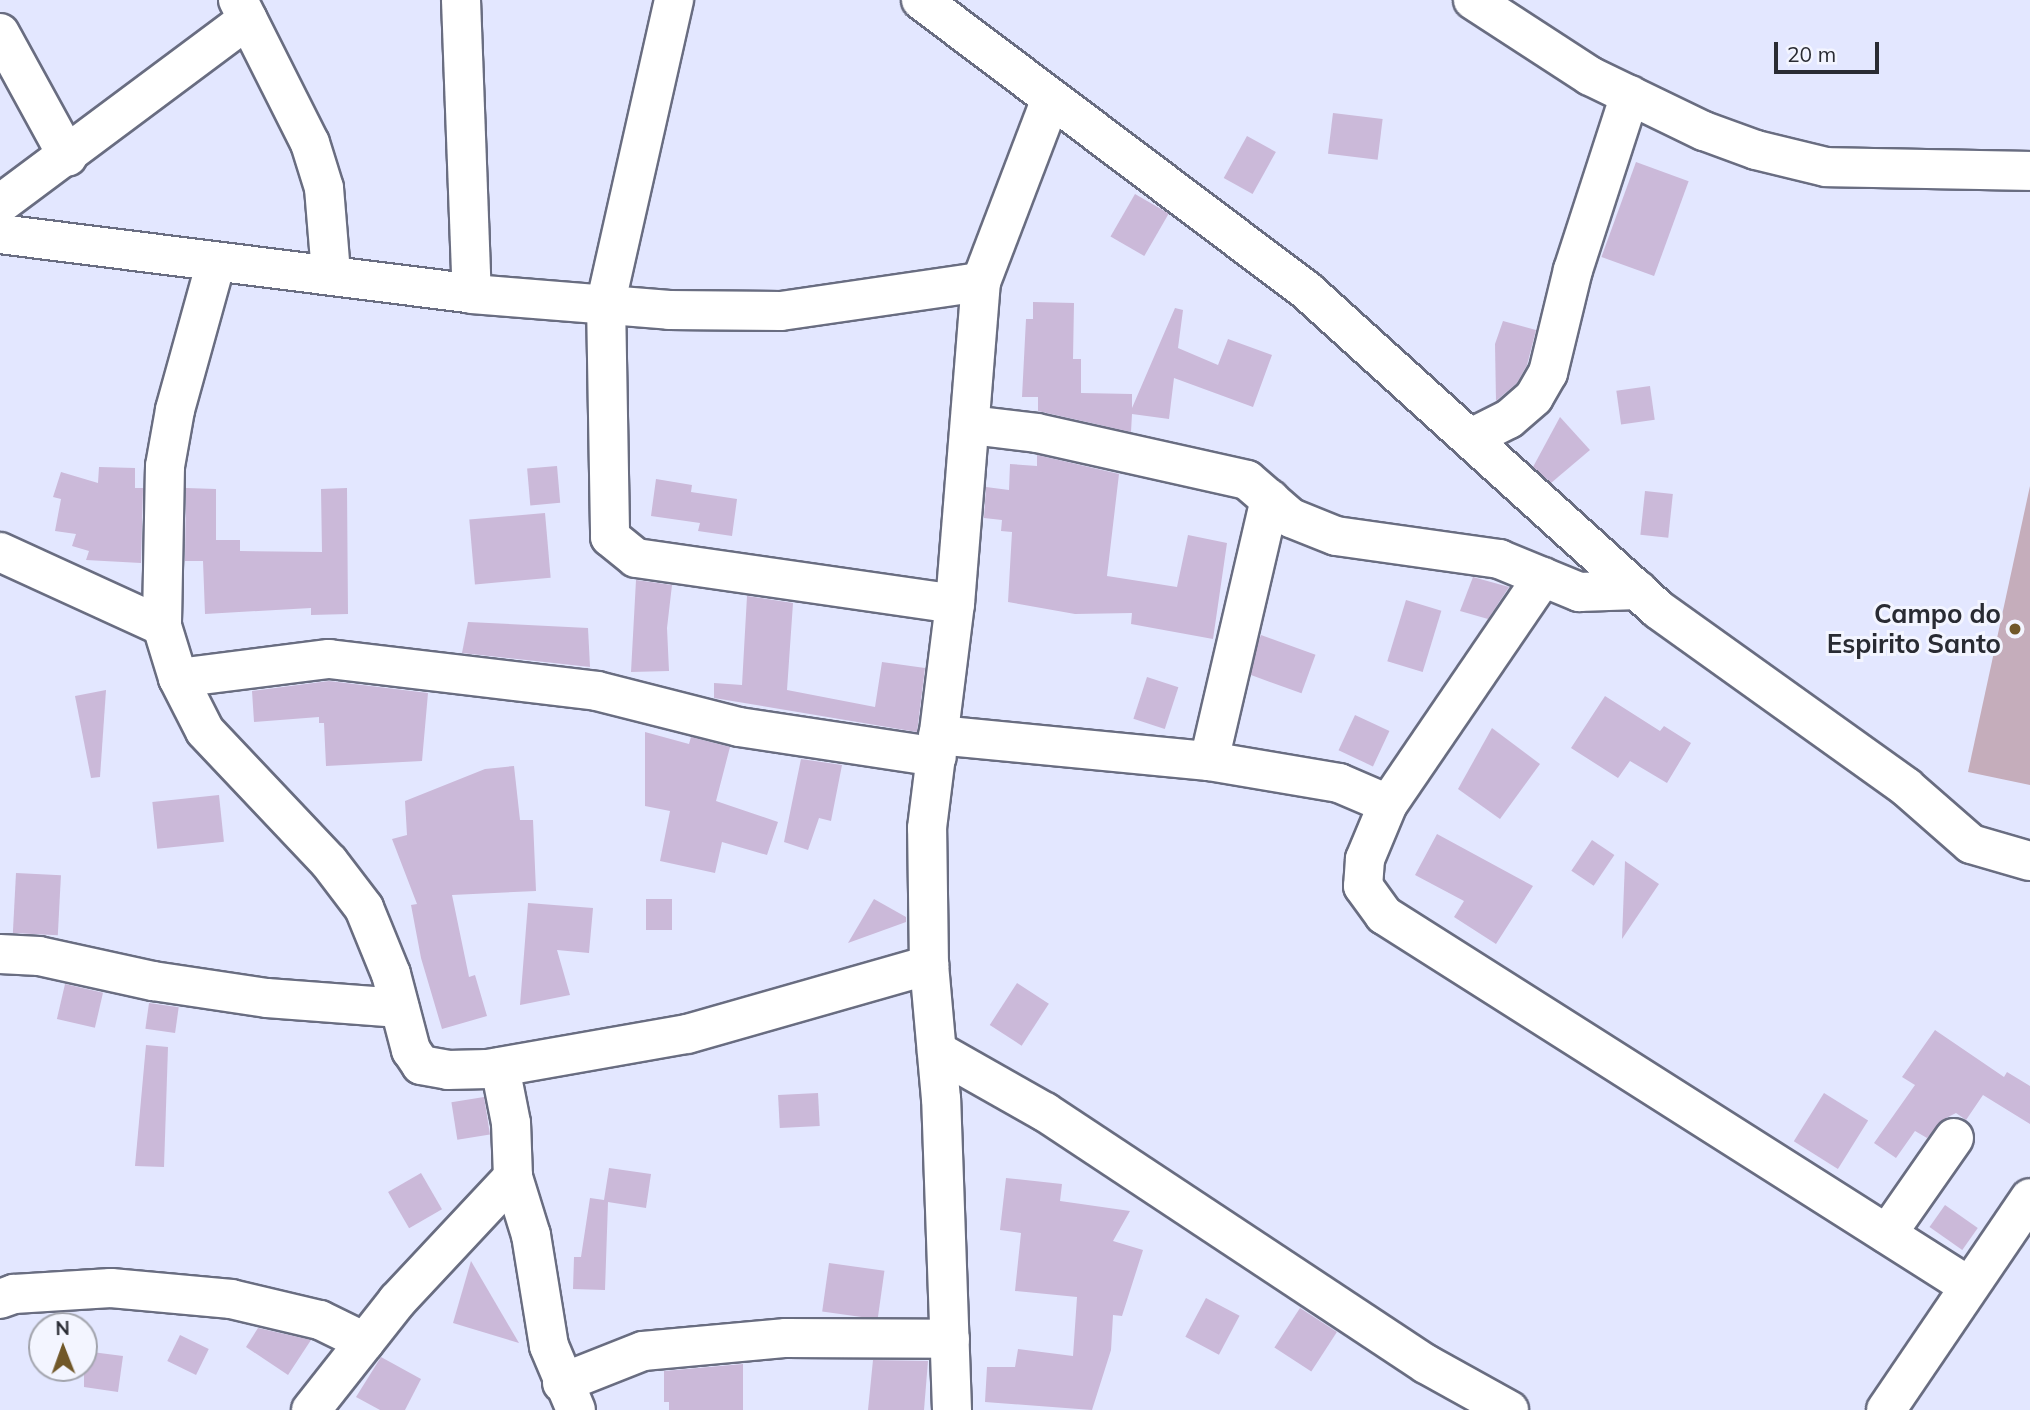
<!DOCTYPE html>
<html>
<head>
<meta charset="utf-8">
<style>
  body { margin:0 }
  #map { position:relative; width:2030px; height:1410px; overflow:hidden; background:#e3e7ff; font-family:Mulish,sans-serif }
  div>[style] { position:absolute }
  [style*='--x'] { left:calc(var(--x)*1px); top:calc(var(--y)*1px); width:calc(var(--w)*1px); rotate:calc(var(--a)*1deg) }
  .green>* { inset:0; background:#c5adbb }
  .building>* { inset:0; background:#cbb9d9; transform-origin:0 0 }
  .roads { filter:drop-shadow(2px 0 #696d81) drop-shadow(-2px 0 #696d81) drop-shadow(0 2px #696d81) drop-shadow(0 -2px #696d81) }
  .street>* { height:38px; margin:-19px; padding:0 19px; transform-origin:19px; border-radius:19px; background:#fff }
  .dots>* { width:19px; height:19px; translate:-50% -50%; box-sizing:border-box; border:4px solid #f3f5ff; border-radius:50% }
  span { translate:-50% -50%; white-space:nowrap; text-align:center; line-height:1.15; -webkit-text-stroke:6px #f3f5ff; paint-order:stroke }
  .poi-label { font-size:26px; color:#292b33; font-weight:700 }
  .right { translate:-100% -50%; text-align:right }
  .north { position:absolute; left:28px; top:1312px; width:70px; height:70px; box-sizing:border-box; background:#f3f5ff; border:2px solid #a2a4ad; border-radius:50%; rotate:359deg; font-size:19px; font-weight:700; line-height:28px; text-align:center; color:#292b33 }
  .north::after { content:''; display:block; margin:auto; width:24px; height:32px; background:#715829; clip-path:polygon(50% 0,100% 100%,50% 72%,0 100%) }
  .scale { position:absolute; left:1774px; top:42px; width:105px; height:32px; box-sizing:border-box; border:4px solid #292b33; border-top:0; padding-left:9px; font-size:21px; line-height:24px; white-space:nowrap; color:#292b33; -webkit-text-stroke:5px #f3f5ff; paint-order:stroke }
</style>
</head>
<body>
<div id="map">
  <div class="green">
    <i style="clip-path:polygon(2030px 486px,2030px 785px,1968px 772px)"></i>
  </div>
  <div class="building">
    <i style="left:1333px;top:113px;width:50px;height:41px;rotate:7deg"></i>
    <i style="left:1247px;top:136px;width:33px;height:48px;rotate:29deg"></i>
    <i style="left:1636px;top:162px;width:56px;height:101px;rotate:20deg"></i>
    <i style="left:1135px;top:194px;width:39px;height:49px;rotate:30deg"></i>
    <i style="clip-path:polygon(1033px 302px,1074px 303px,1073px 359px,1081px 359px,1081px 393px,1132px 394px,1132px 408px,1175px 308px,1183px 310px,1178px 348px,1218px 365px,1228px 339px,1272px 355px,1253px 407px,1174px 378px,1169px 419px,1132px 414px,1131px 432px,1038px 411px,1038px 397px,1022px 397px,1026px 319px,1033px 319px)"></i>
    <i style="clip-path:polygon(1503px 321px,1536px 330px,1527px 365px,1517px 383px,1496px 401px,1495px 344px)"></i>
    <i style="left:1650px;top:386px;width:34px;height:34px;rotate:82deg"></i>
    <i style="clip-path:polygon(1560px 417px,1590px 450px,1551px 483px,1533px 467px)"></i>
    <i style="clip-path:polygon(1037px 455px,1119px 474px,1107px 576px,1177px 587px,1188px 535px,1227px 543px,1213px 639px,1131px 624px,1132px 613px,1075px 614px,1008px 602px,1012px 532px,1001px 531px,1002px 520px,984px 518px,986px 487px,1009px 490px,1010px 464px,1037px 466px)"></i>
    <i style="left:557px;top:466px;width:37px;height:30px;rotate:85deg"></i>
    <i style="clip-path:polygon(99px 467px,135px 468px,135px 488px,143px 488px,141px 563px,86px 560px,89px 551px,72px 546px,76px 534px,55px 531px,61px 499px,53px 497px,61px 472px,98px 483px)"></i>
    <i style="clip-path:polygon(656px 479px,692px 485px,691px 492px,737px 499px,732px 536px,698px 531px,700px 523px,651px 516px)"></i>
    <i style="clip-path:polygon(186px 488px,216px 489px,216px 540px,240px 540px,240px 551px,322px 552px,321px 489px,347px 488px,348px 614px,311px 615px,311px 608px,205px 614px,203px 561px,185px 561px)"></i>
    <i style="left:1645px;top:491px;width:28px;height:44px;rotate:6deg"></i>
    <i style="left:545px;top:513px;width:65px;height:76px;rotate:85deg"></i>
    <i style="clip-path:polygon(1473px 577px,1509px 587px,1488px 619px,1460px 611px)"></i>
    <i style="clip-path:polygon(636px 580px,672px 585px,667px 628px,669px 671px,631px 672px)"></i>
    <i style="clip-path:polygon(747px 596px,793px 603px,787px 690px,875px 707px,882px 662px,925px 668px,917px 732px,714px 698px,714px 683px,742px 685px)"></i>
    <i style="left:1406px;top:600px;width:37px;height:64px;rotate:17deg"></i>
    <i style="clip-path:polygon(468px 622px,588px 628px,590px 667px,462px 653px)"></i>
    <i style="left:1261px;top:635px;width:58px;height:41px;rotate:20deg"></i>
    <i style="left:1147px;top:677px;width:33px;height:44px;rotate:18deg"></i>
    <i style="clip-path:polygon(329px 681px,428px 693px,422px 761px,326px 766px,324px 723px,319px 723px,319px 717px,254px 722px,252px 691px)"></i>
    <i style="clip-path:polygon(106px 690px,100px 777px,91px 778px,75px 696px)"></i>
    <i style="clip-path:polygon(1605px 696px,1660px 731px,1664px 726px,1691px 743px,1667px 783px,1630px 761px,1618px 778px,1571px 748px)"></i>
    <i style="left:1355px;top:715px;width:38px;height:39px;rotate:25deg"></i>
    <i style="clip-path:polygon(1492px 728px,1540px 764px,1500px 819px,1458px 789px)"></i>
    <i style="clip-path:polygon(645px 732px,689px 744px,691px 737px,730px 747px,716px 801px,778px 822px,767px 855px,722px 842px,715px 873px,660px 861px,670px 811px,645px 806px)"></i>
    <i style="clip-path:polygon(801px 759px,842px 765px,831px 821px,819px 818px,808px 850px,784px 842px)"></i>
    <i style="clip-path:polygon(514px 766px,520px 820px,533px 820px,536px 891px,452px 895px,469px 977px,475px 975px,487px 1016px,442px 1029px,421px 958px,411px 905px,417px 904px,392px 839px,407px 835px,405px 801px,485px 769px)"></i>
    <i style="left:219px;top:795px;width:47px;height:67px;rotate:84deg"></i>
    <i style="clip-path:polygon(1437px 834px,1533px 886px,1496px 944px,1454px 917px,1464px 901px,1415px 875px)"></i>
    <i style="left:1592px;top:840px;width:27px;height:37px;rotate:34deg"></i>
    <i style="clip-path:polygon(1625px 861px,1659px 884px,1622px 939px)"></i>
    <i style="left:16px;top:873px;width:45px;height:60px;rotate:3deg"></i>
    <i style="left:646px;top:899px;width:26px;height:31px"></i>
    <i style="clip-path:polygon(874px 899px,906px 917px,906px 922px,848px 943px)"></i>
    <i style="clip-path:polygon(528px 903px,593px 908px,589px 953px,557px 950px,570px 995px,520px 1005px)"></i>
    <i style="left:1017px;top:983px;width:38px;height:50px;rotate:33deg"></i>
    <i style="left:65px;top:984px;width:39px;height:36px;rotate:13deg"></i>
    <i style="left:149px;top:1003px;width:30px;height:26px;rotate:8deg"></i>
    <i style="clip-path:polygon(1935px 1030px,2004px 1077px,2007px 1072px,2030px 1086px,2030px 1124px,1983px 1095px,1966px 1120px,1956px 1113px,1944px 1119px,1927px 1138px,1915px 1131px,1896px 1158px,1874px 1143px,1915px 1085px,1902px 1077px)"></i>
    <i style="clip-path:polygon(146px 1045px,168px 1047px,164px 1167px,135px 1166px)"></i>
    <i style="left:818px;top:1093px;width:33px;height:40px;rotate:87deg"></i>
    <i style="left:1824px;top:1093px;width:52px;height:57px;rotate:32deg"></i>
    <i style="left:484px;top:1097px;width:38px;height:33px;rotate:81deg"></i>
    <i style="clip-path:polygon(609px 1168px,651px 1174px,646px 1208px,608px 1202px,605px 1290px,573px 1289px,574px 1257px,581px 1257px,590px 1198px,604px 1200px)"></i>
    <i style="left:421px;top:1173px;width:42px;height:38px;rotate:60deg"></i>
    <i style="clip-path:polygon(1006px 1178px,1062px 1184px,1060px 1201px,1130px 1211px,1113px 1241px,1143px 1250px,1122px 1316px,1113px 1315px,1111px 1350px,1092px 1410px,985px 1402px,987px 1367px,1015px 1367px,1018px 1349px,1073px 1356px,1077px 1297px,1015px 1291px,1021px 1233px,1000px 1230px)"></i>
    <i style="left:1945px;top:1205px;width:40px;height:27px;rotate:35deg"></i>
    <i style="clip-path:polygon(471px 1261px,519px 1343px,453px 1323px)"></i>
    <i style="left:829px;top:1263px;width:56px;height:49px;rotate:8deg"></i>
    <i style="left:1206px;top:1298px;width:38px;height:44px;rotate:28deg"></i>
    <i style="left:1300px;top:1308px;width:44px;height:47px;rotate:33deg"></i>
    <i style="clip-path:polygon(258px 1328px,311px 1340px,288px 1375px,246px 1347px)"></i>
    <i style="left:180px;top:1335px;width:32px;height:29px;rotate:26deg"></i>
    <i style="clip-path:polygon(84px 1351px,123px 1356px,118px 1392px,84px 1387px)"></i>
    <i style="clip-path:polygon(381px 1357px,421px 1379px,405px 1410px,380px 1410px,356px 1397px)"></i>
    <i style="clip-path:polygon(873px 1360px,928px 1361px,924px 1410px,868px 1410px)"></i>
    <i style="clip-path:polygon(743px 1364px,743px 1410px,669px 1410px,669px 1402px,664px 1402px,664px 1371px)"></i>
  </div>
  <div class="roads">
    <div class="street">
      <i style="--x:238;--y:0;--w:160;--a:63.3"></i>
      <i style="--x:310;--y:143;--w:47;--a:72.7"></i>
      <i style="--x:324;--y:188;--w:86;--a:85.3"></i>
      <i style="--x:461;--y:0;--w:294;--a:87.9"></i>
      <i style="--x:674;--y:0;--w:309;--a:102.7"></i>
      <i style="--x:606;--y:301;--w:236;--a:89"></i>
      <i style="--x:610;--y:537;--w:33;--a:39"></i>
      <i style="--x:636;--y:558;--w:322;--a:8.2"></i>
      <i style="--x:921;--y:0;--w:482;--a:37"></i>
      <i style="--x:1306;--y:290;--w:476;--a:42.2"></i>
      <i style="--x:1659;--y:610;--w:304;--a:35.6"></i>
      <i style="--x:1906;--y:787;--w:86;--a:41.2"></i>
      <i style="--x:1971;--y:844;--w:61;--a:16.1"></i>
      <i style="--x:1473;--y:0;--w:140;--a:33"></i>
      <i style="--x:1590;--y:76;--w:127;--a:25.8"></i>
      <i style="--x:1704;--y:131;--w:55;--a:20.1"></i>
      <i style="--x:1756;--y:150;--w:72;--a:13.7"></i>
      <i style="--x:1826;--y:167;--w:204;--a:1.1"></i>
      <i style="--x:0;--y:33;--w:141;--a:61.3"></i>
      <i style="--x:0;--y:204;--w:309;--a:-36.7"></i>
      <i style="--x:0;--y:234;--w:476;--a:7.2"></i>
      <i style="--x:472;--y:294;--w:198;--a:4.6"></i>
      <i style="--x:669;--y:310;--w:112;--a:0.5"></i>
      <i style="--x:781;--y:311;--w:202;--a:-8.3"></i>
      <i style="--x:216;--y:262;--w:154;--a:105.5"></i>
      <i style="--x:175;--y:410;--w:57;--a:100.1"></i>
      <i style="--x:165;--y:466;--w:160;--a:91.1"></i>
      <i style="--x:162;--y:626;--w:54;--a:72.9"></i>
      <i style="--x:178;--y:678;--w:59;--a:63"></i>
      <i style="--x:205;--y:731;--w:180;--a:46.6"></i>
      <i style="--x:329;--y:862;--w:58;--a:52.7"></i>
      <i style="--x:364;--y:908;--w:71;--a:67.8"></i>
      <i style="--x:391;--y:974;--w:79;--a:75.3"></i>
      <i style="--x:411;--y:1050;--w:18;--a:56"></i>
      <i style="--x:421;--y:1065;--w:27;--a:10"></i>
      <i style="--x:448;--y:1070;--w:40;--a:-1.4"></i>
      <i style="--x:488;--y:1069;--w:202;--a:-10"></i>
      <i style="--x:687;--y:1034;--w:252;--a:-15.9"></i>
      <i style="--x:971;--y:425;--w:66;--a:6.9"></i>
      <i style="--x:1037;--y:433;--w:215;--a:12.6"></i>
      <i style="--x:1247;--y:480;--w:58;--a:40.8"></i>
      <i style="--x:1291;--y:518;--w:48;--a:21.8"></i>
      <i style="--x:1336;--y:536;--w:165;--a:8"></i>
      <i style="--x:1499;--y:559;--w:87;--a:22.4"></i>
      <i style="--x:1579;--y:592;--w:59;--a:-1.9"></i>
      <i style="--x:1473;--y:437;--w:40;--a:-26.6"></i>
      <i style="--x:1509;--y:419;--w:33;--a:-41"></i>
      <i style="--x:1534;--y:397;--w:28;--a:-60"></i>
      <i style="--x:1548;--y:373;--w:106;--a:-76.4"></i>
      <i style="--x:1573;--y:270;--w:184;--a:-72"></i>
      <i style="--x:0;--y:552;--w:178;--a:24.6"></i>
      <i style="--x:1543;--y:577;--w:275;--a:124.3"></i>
      <i style="--x:1388;--y:804;--w:60;--a:112.7"></i>
      <i style="--x:1365;--y:859;--w:27;--a:94"></i>
      <i style="--x:1363;--y:886;--w:36;--a:54"></i>
      <i style="--x:1384;--y:915;--w:690;--a:32.4"></i>
      <i style="--x:178;--y:678;--w:152;--a:-7.2"></i>
      <i style="--x:329;--y:659;--w:270;--a:6.8"></i>
      <i style="--x:597;--y:691;--w:146;--a:14.2"></i>
      <i style="--x:739;--y:727;--w:200;--a:8.6"></i>
      <i style="--x:938;--y:735;--w:272;--a:5.5"></i>
      <i style="--x:1209;--y:761;--w:132;--a:9.6"></i>
      <i style="--x:1339;--y:783;--w:53;--a:23.2"></i>
      <i style="--x:1209;--y:761;--w:269;--a:-76.9"></i>
      <i style="--x:0;--y:954;--w:39;--a:3"></i>
      <i style="--x:39;--y:956;--w:117;--a:12.4"></i>
      <i style="--x:153;--y:981;--w:115;--a:8.5"></i>
      <i style="--x:267;--y:998;--w:133;--a:4.3"></i>
      <i style="--x:937;--y:1051;--w:124;--a:29.5"></i>
      <i style="--x:1045;--y:1112;--w:457;--a:33.5"></i>
      <i style="--x:1426;--y:1364;--w:95;--a:29"></i>
      <i style="--x:513;--y:1177;--w:61;--a:72.8"></i>
      <i style="--x:531;--y:1235;--w:112;--a:80.8"></i>
      <i style="--x:549;--y:1346;--w:69;--a:67.1"></i>
      <i style="--x:1887;--y:1234;--w:117;--a:-55.1"></i>
      <i style="--x:0;--y:1299;--w:15;--a:-20"></i>
      <i style="--x:14;--y:1294;--w:97;--a:-3.5"></i>
      <i style="--x:111;--y:1288;--w:121;--a:5.2"></i>
      <i style="--x:231;--y:1299;--w:91;--a:13.3"></i>
      <i style="--x:320;--y:1320;--w:50;--a:26.1"></i>
      <i style="--x:562;--y:1383;--w:87;--a:-21.6"></i>
      <i style="--x:643;--y:1351;--w:144;--a:-5.2"></i>
      <i style="--x:786;--y:1338;--w:164;--a:0.3"></i>
      <i style="--x:311;--y:1410;--w:139;--a:-51.7"></i>
      <i style="--x:397;--y:1301;--w:170;--a:-46.9"></i>
      <i style="--x:513;--y:1177;--w:54;--a:-92.1"></i>
      <i style="--x:511;--y:1123;--w:57;--a:-101.1"></i>
      <i style="--x:952;--y:1410;--w:311;--a:-92"></i>
      <i style="--x:941;--y:1099;--w:135;--a:-95.1"></i>
      <i style="--x:929;--y:965;--w:137;--a:-90.8"></i>
      <i style="--x:927;--y:828;--w:226;--a:-82.9"></i>
      <i style="--x:955;--y:604;--w:323;--a:-85.4"></i>
      <i style="--x:981;--y:282;--w:196;--a:-69.1"></i>
      <i style="--x:1886;--y:1410;--w:256;--a:-55.8"></i>
    </div>
  </div>
  <div class="dots">
    <i style="left:2015px;top:629px;background:#715829"></i>
  </div>
  <div class="poi-label">
    <span class="right" style="left:2001px;top:629px">Campo do<br>Espirito Santo</span>
  </div>
  <div class="north">N</div>
  <div class="scale">20 m</div>
</div>
</body>
</html>
